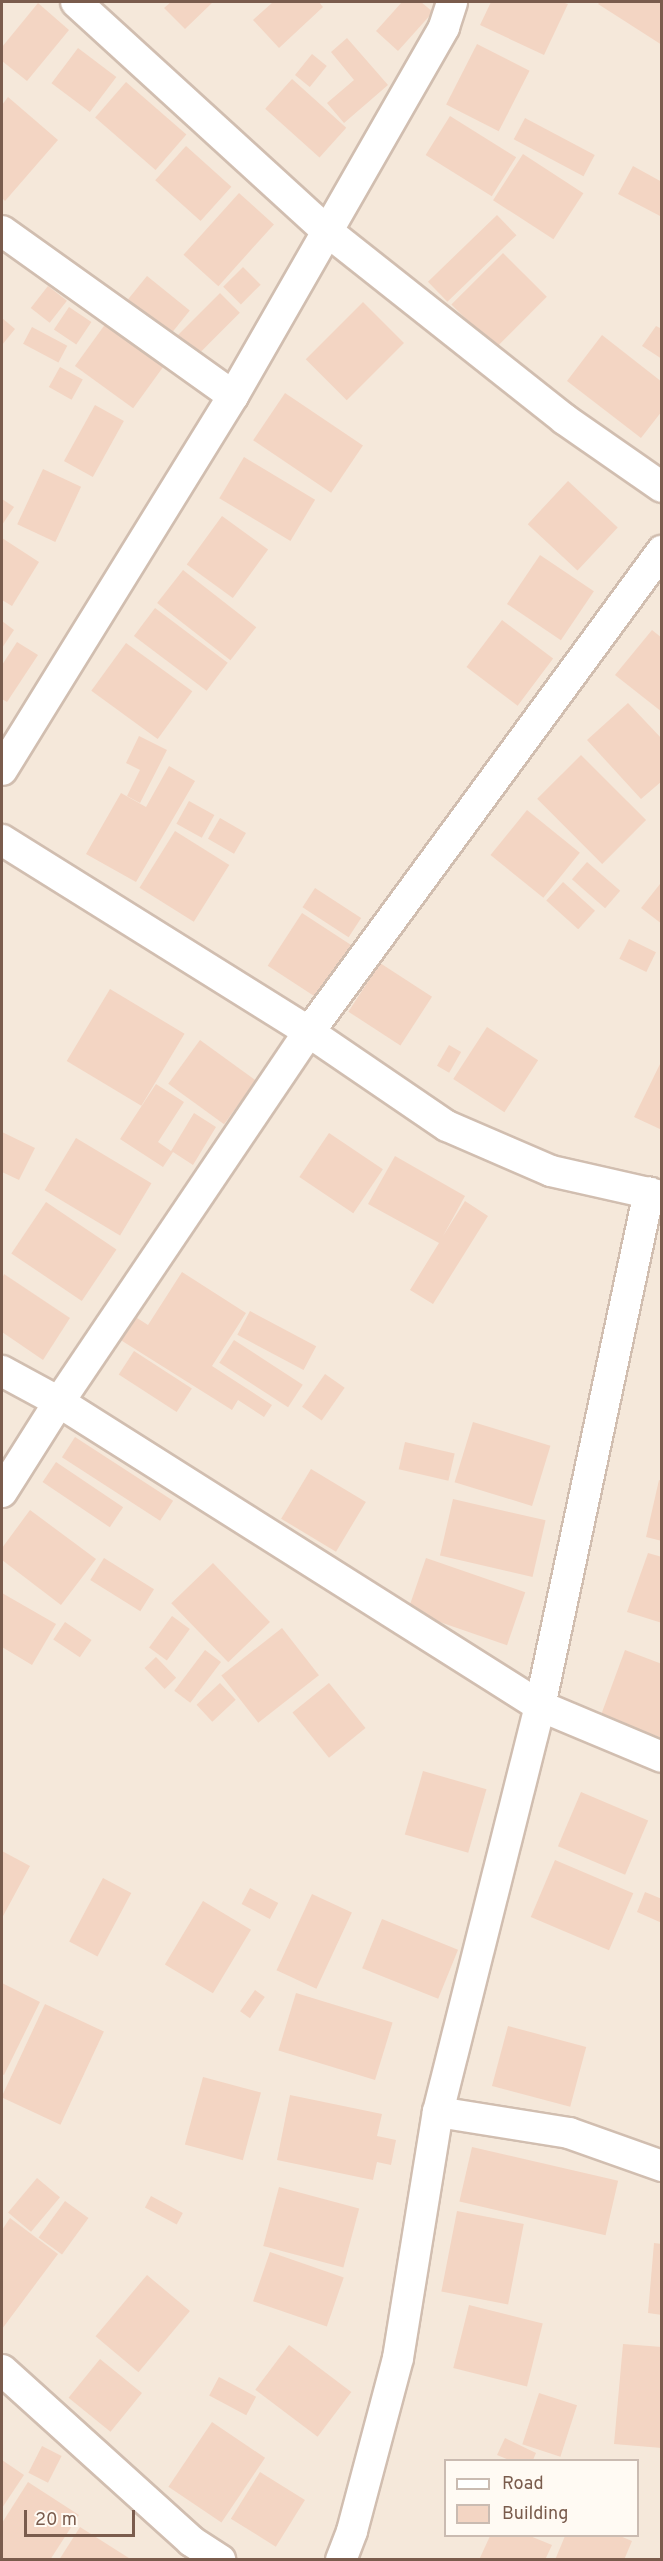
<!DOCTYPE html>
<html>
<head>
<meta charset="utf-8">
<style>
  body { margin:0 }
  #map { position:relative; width:663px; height:2561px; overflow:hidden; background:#fdf6ec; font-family:Overpass,sans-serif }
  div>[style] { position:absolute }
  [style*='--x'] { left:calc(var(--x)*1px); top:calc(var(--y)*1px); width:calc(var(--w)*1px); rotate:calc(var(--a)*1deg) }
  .residential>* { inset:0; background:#f5e8da }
  .building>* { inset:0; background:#f3d5c3; transform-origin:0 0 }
  .roads { filter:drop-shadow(2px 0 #d1beb0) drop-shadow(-2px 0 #d1beb0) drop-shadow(0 2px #d1beb0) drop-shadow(0 -2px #d1beb0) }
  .minor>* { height:30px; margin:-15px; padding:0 15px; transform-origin:15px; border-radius:15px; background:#fff }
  span { translate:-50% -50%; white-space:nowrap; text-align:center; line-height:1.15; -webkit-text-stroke:4.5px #fffaf3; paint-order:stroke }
  .frame { position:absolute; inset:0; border:3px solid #7a5c4d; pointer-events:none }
  .legend { position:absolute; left:444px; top:2459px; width:195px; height:78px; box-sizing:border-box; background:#fffaf3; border:2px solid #cabbb1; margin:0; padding:8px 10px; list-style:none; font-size:18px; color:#7a5c4d }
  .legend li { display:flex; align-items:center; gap:12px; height:30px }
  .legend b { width:30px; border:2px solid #cabbb1 }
  .scale { position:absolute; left:24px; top:2510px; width:111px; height:27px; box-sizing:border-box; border:3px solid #7a5c4d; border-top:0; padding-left:8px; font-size:18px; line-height:21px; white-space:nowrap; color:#7a5c4d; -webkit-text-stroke:4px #fffaf3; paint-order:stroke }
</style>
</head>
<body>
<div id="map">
  <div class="residential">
    <i style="clip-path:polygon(evenodd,2px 2px,661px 2px,661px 2559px,2px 2560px,2px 2px,446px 2460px,638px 2460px,638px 2536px,446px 2536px,446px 2460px)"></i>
  </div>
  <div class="building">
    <i style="clip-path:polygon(171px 2px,213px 2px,185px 29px,164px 8px)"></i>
    <i style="clip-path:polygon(273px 2px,319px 2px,323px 7px,279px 48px,253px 20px)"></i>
    <i style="clip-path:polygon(402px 2px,421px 2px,433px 12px,398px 51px,376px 31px)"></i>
    <i style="clip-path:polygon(491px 2px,562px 2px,568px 4px,544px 55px,480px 25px)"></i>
    <i style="clip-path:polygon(600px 2px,662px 2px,662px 45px,598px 4px)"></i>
    <i style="clip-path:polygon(38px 3px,69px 30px,27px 81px,2px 61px,2px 47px)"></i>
    <i style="clip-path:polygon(347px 38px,388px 85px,344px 123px,327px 103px,354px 80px,331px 52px)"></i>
    <i style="left:477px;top:44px;width:59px;height:68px;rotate:27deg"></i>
    <i style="left:78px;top:48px;width:48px;height:44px;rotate:37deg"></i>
    <i style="left:312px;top:54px;width:19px;height:27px;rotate:39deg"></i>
    <i style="left:292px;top:79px;width:73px;height:40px;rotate:42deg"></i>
    <i style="left:126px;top:82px;width:80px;height:47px;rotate:41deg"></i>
    <i style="clip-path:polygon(8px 97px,58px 140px,5px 201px,2px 198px,2px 105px)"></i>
    <i style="left:450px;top:116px;width:78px;height:46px;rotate:32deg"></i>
    <i style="left:525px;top:118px;width:79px;height:24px;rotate:28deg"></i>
    <i style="left:186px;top:146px;width:61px;height:46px;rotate:42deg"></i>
    <i style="left:523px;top:154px;width:72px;height:55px;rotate:33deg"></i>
    <i style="clip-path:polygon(633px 166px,662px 182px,662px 217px,618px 194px)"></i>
    <i style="left:239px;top:193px;width:47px;height:83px;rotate:42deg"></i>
    <i style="left:497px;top:215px;width:28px;height:96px;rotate:46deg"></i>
    <i style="left:503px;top:253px;width:62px;height:73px;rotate:45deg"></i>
    <i style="left:243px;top:267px;width:25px;height:28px;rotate:45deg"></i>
    <i style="left:147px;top:276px;width:55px;height:30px;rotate:39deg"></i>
    <i style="left:48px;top:286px;width:24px;height:28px;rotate:38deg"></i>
    <i style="left:220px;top:293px;width:28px;height:60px;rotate:45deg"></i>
    <i style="left:363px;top:302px;width:58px;height:81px;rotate:45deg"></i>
    <i style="left:69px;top:307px;width:27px;height:27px;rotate:34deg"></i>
    <i style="clip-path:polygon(2px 318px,15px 329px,2px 345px)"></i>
    <i style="left:109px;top:319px;width:72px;height:58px;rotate:36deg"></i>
    <i style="clip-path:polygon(656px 326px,662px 329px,662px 359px,642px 346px)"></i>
    <i style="left:32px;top:327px;width:40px;height:19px;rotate:28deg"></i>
    <i style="clip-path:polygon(602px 335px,662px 382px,662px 411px,641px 438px,567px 381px)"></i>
    <i style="left:60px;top:367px;width:26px;height:23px;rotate:29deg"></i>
    <i style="left:285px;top:393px;width:94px;height:57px;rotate:34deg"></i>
    <i style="left:95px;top:405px;width:33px;height:64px;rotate:29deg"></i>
    <i style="left:244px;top:457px;width:83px;height:48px;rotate:31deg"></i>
    <i style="left:43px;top:469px;width:42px;height:61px;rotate:25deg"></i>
    <i style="left:568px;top:481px;width:68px;height:59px;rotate:43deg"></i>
    <i style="clip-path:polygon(2px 499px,14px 507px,2px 525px)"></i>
    <i style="left:222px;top:516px;width:57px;height:60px;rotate:36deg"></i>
    <i style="clip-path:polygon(2px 538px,39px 562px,12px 606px,2px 600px)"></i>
    <i style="left:540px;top:555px;width:65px;height:59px;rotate:34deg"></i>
    <i style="left:183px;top:570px;width:93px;height:42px;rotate:38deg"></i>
    <i style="left:155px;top:608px;width:91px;height:35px;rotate:37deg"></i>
    <i style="left:502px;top:620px;width:64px;height:59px;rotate:37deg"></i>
    <i style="clip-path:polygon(2px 621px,14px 630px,2px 648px)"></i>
    <i style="clip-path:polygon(652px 630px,662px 638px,662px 712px,615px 675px)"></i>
    <i style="clip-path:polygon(17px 642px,38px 655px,7px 702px,2px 699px,2px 665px)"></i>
    <i style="left:126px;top:643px;width:82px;height:59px;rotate:36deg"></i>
    <i style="clip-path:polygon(628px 703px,662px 739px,662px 781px,641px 799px,587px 740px)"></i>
    <i style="clip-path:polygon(139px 736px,167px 750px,140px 803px,127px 796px,140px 770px,126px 763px)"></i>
    <i style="left:581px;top:755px;width:92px;height:62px;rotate:45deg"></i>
    <i style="clip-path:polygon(169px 766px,195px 781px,136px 882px,86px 854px,121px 793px,146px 807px)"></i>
    <i style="left:189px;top:801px;width:29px;height:26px;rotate:29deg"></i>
    <i style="left:527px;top:810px;width:68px;height:58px;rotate:39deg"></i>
    <i style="left:220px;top:818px;width:30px;height:24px;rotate:30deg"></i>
    <i style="left:175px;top:831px;width:64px;height:67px;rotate:32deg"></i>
    <i style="left:587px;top:862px;width:44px;height:23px;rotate:41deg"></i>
    <i style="left:563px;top:882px;width:43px;height:25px;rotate:42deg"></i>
    <i style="clip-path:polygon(660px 884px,662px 885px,662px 924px,641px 908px)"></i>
    <i style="left:315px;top:888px;width:55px;height:23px;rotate:33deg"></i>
    <i style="left:302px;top:913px;width:59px;height:63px;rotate:33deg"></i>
    <i style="left:629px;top:939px;width:30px;height:22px;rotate:26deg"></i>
    <i style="left:380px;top:963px;width:62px;height:58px;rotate:33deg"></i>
    <i style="left:110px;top:989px;width:87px;height:84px;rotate:31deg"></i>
    <i style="left:487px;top:1027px;width:61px;height:62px;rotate:33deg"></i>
    <i style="left:200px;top:1040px;width:69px;height:54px;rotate:36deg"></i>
    <i style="left:449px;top:1045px;width:14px;height:24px;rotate:30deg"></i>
    <i style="clip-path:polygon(662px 1060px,662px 1130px,634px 1117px)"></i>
    <i style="clip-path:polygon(156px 1084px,184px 1102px,158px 1142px,171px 1151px,194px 1113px,216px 1127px,193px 1165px,173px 1152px,163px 1167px,120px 1139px)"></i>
    <i style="clip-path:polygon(2px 1132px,35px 1148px,19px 1180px,2px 1172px)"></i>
    <i style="left:329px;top:1133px;width:65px;height:53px;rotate:34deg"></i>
    <i style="left:76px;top:1138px;width:88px;height:61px;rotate:31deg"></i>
    <i style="clip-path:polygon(395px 1156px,465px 1196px,443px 1236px,465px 1201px,488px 1216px,433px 1304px,410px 1290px,439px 1243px,368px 1204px)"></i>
    <i style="left:46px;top:1202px;width:85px;height:62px;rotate:34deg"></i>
    <i style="clip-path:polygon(182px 1272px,246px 1313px,212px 1366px,272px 1405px,264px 1417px,238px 1400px,232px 1410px,119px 1339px,134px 1316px,148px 1325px)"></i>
    <i style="clip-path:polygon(4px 1274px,70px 1318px,43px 1360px,2px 1332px,2px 1279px)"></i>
    <i style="left:250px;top:1311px;width:75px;height:27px;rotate:28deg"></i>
    <i style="left:234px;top:1340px;width:82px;height:27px;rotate:33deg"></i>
    <i style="left:134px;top:1351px;width:69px;height:28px;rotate:33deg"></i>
    <i style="left:325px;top:1374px;width:24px;height:40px;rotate:35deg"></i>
    <i style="left:473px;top:1422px;width:81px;height:63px;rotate:17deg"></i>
    <i style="left:75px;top:1437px;width:117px;height:24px;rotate:33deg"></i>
    <i style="left:405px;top:1442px;width:51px;height:28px;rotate:13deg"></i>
    <i style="left:56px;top:1462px;width:81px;height:24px;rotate:34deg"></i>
    <i style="left:311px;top:1469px;width:64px;height:58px;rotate:31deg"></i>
    <i style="clip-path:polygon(659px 1480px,662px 1481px,662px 1541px,646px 1537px)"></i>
    <i style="left:453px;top:1499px;width:95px;height:58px;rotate:13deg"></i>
    <i style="clip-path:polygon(30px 1510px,96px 1559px,61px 1605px,2px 1560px,2px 1548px)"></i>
    <i style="clip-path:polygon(648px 1553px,662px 1557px,662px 1623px,627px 1612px)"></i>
    <i style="left:104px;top:1558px;width:59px;height:26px;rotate:32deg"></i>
    <i style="left:426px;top:1558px;width:105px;height:56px;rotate:19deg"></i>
    <i style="left:213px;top:1563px;width:82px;height:58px;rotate:46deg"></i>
    <i style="clip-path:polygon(2px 1593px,56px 1624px,32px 1665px,2px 1647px)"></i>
    <i style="left:172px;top:1616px;width:22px;height:39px;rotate:36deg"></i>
    <i style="left:65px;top:1622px;width:32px;height:21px;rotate:34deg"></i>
    <i style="left:282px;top:1628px;width:60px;height:77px;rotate:52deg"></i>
    <i style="left:205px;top:1650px;width:20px;height:51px;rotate:37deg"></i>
    <i style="clip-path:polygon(625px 1650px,662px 1664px,662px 1738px,601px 1715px)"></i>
    <i style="left:156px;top:1657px;width:29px;height:16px;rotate:46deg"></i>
    <i style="left:220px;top:1683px;width:23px;height:32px;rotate:47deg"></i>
    <i style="left:329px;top:1683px;width:58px;height:47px;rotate:51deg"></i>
    <i style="left:423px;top:1771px;width:66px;height:66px;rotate:16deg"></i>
    <i style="left:581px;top:1792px;width:73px;height:59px;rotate:23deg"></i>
    <i style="clip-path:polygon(2px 1851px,30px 1866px,2px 1918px)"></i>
    <i style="left:555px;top:1860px;width:85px;height:62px;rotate:23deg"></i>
    <i style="left:103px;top:1878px;width:32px;height:72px;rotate:28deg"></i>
    <i style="left:250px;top:1888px;width:32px;height:18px;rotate:28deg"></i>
    <i style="clip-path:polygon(645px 1892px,662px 1899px,662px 1923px,637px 1912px)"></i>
    <i style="left:312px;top:1894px;width:44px;height:84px;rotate:25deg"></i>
    <i style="left:203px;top:1901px;width:56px;height:74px;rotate:31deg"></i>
    <i style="left:382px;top:1919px;width:82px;height:53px;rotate:22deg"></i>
    <i style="clip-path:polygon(2px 1983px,40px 2002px,4px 2075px,2px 2074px)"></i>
    <i style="left:255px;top:1990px;width:12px;height:26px;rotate:35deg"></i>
    <i style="left:296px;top:1993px;width:101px;height:60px;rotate:17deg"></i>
    <i style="left:45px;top:2004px;width:65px;height:103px;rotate:25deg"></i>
    <i style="left:508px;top:2026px;width:81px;height:62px;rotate:15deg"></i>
    <i style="left:203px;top:2077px;width:60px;height:70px;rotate:15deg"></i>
    <i style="clip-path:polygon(290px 2095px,382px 2114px,377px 2136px,396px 2140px,391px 2165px,377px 2162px,373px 2180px,277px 2160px)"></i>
    <i style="left:472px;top:2147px;width:150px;height:56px;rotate:13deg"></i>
    <i style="left:37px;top:2178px;width:30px;height:45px;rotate:40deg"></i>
    <i style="left:279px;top:2187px;width:83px;height:61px;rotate:15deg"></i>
    <i style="left:151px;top:2196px;width:36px;height:13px;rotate:28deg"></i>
    <i style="left:65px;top:2201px;width:29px;height:45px;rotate:36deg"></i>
    <i style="left:457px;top:2211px;width:68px;height:82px;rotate:11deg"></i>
    <i style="clip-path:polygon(10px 2218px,58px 2254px,2px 2329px,2px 2230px)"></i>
    <i style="clip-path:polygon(654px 2243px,662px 2244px,662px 2315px,648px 2313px)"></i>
    <i style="left:270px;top:2252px;width:78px;height:52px;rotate:19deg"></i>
    <i style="left:147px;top:2275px;width:56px;height:80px;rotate:40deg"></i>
    <i style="left:469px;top:2305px;width:76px;height:65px;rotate:14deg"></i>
    <i style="clip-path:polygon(623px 2344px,662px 2347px,662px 2448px,614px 2444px)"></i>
    <i style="left:289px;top:2345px;width:78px;height:56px;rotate:37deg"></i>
    <i style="left:100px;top:2359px;width:54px;height:50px;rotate:39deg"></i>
    <i style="left:219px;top:2377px;width:42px;height:21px;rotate:28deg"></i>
    <i style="left:539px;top:2393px;width:40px;height:54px;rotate:18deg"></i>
    <i style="left:212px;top:2422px;width:64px;height:78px;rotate:34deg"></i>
    <i style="clip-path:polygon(505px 2438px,536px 2453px,533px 2460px,509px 2460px,497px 2455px)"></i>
    <i style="left:42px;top:2446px;width:22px;height:30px;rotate:27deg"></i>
    <i style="clip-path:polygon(2px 2460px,24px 2475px,2px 2508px)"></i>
    <i style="left:260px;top:2472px;width:53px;height:55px;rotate:32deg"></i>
    <i style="clip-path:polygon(28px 2482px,79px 2515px,50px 2560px,2px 2560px,2px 2523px)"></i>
    <i style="clip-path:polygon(80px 2527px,132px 2560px,59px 2560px)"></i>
    <i style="clip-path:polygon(490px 2536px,530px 2536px,552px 2545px,545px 2560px,479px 2560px)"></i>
    <i style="clip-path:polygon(565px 2536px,620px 2536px,632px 2541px,624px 2560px,555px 2560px)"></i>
  </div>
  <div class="roads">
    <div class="minor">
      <i style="--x:76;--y:2;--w:340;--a:42.4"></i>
      <i style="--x:327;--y:231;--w:303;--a:38.4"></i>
      <i style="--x:564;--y:419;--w:119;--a:34.8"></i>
      <i style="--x:2;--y:231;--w:284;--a:35.5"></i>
      <i style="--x:2;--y:770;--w:440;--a:-58.3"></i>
      <i style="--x:233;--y:396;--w:425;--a:-60.2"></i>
      <i style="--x:444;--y:27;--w:26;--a:-72"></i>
      <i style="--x:2;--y:840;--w:362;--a:32"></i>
      <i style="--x:309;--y:1032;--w:167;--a:34.3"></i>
      <i style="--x:447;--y:1126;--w:113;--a:23.4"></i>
      <i style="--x:551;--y:1171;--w:114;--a:12.7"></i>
      <i style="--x:2;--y:1371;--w:65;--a:28.5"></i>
      <i style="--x:59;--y:1402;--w:569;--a:32.29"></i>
      <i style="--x:540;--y:1706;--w:132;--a:22.7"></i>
      <i style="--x:2;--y:1492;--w:107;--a:-57.7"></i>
      <i style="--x:59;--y:1402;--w:447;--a:-56"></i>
      <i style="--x:309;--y:1032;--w:597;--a:-53.73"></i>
      <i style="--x:438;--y:2112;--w:133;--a:9.1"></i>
      <i style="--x:569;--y:2133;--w:99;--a:19.5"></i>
      <i style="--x:2;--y:2370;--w:255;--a:42.1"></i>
      <i style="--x:191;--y:2541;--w:35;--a:33"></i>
      <i style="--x:341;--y:2560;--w:31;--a:-69"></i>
      <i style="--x:352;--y:2531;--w:179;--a:-75.1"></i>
      <i style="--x:398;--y:2358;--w:249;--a:-80.8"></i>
      <i style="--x:438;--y:2112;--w:419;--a:-75.9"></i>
      <i style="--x:540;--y:1706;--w:525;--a:-78.03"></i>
    </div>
  </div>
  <div class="frame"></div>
  <ul class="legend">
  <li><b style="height:8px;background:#fff"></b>Road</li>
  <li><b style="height:16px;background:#f3d5c3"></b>Building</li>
  </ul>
  <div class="scale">20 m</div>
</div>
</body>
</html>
